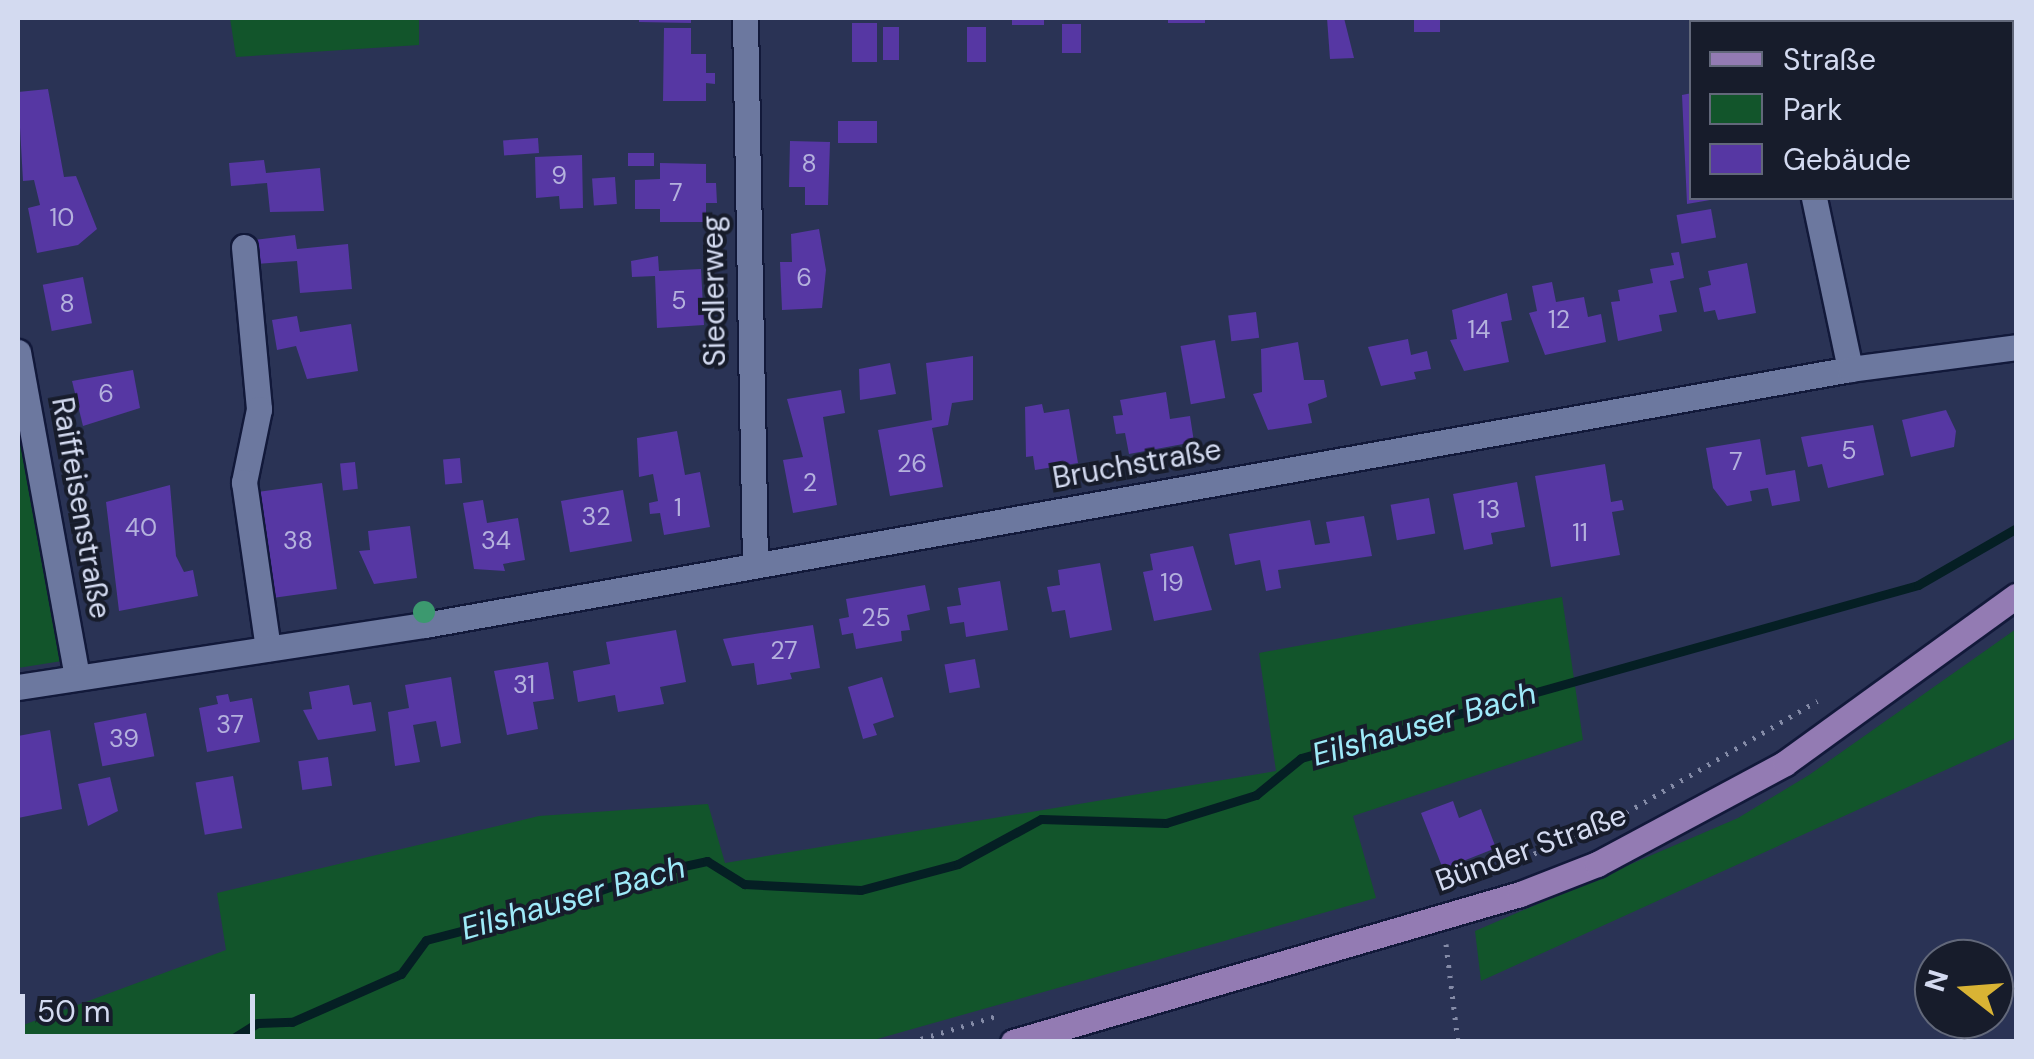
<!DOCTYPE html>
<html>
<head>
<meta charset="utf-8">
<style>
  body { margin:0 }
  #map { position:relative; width:2034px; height:1059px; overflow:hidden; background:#2a3355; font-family:"DM Sans",sans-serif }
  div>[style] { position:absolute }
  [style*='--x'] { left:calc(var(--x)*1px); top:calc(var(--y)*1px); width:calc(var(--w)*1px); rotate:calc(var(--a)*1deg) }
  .green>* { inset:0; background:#12552b }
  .stream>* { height:9px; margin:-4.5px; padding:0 4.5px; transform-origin:4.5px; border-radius:4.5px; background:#051f24 }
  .building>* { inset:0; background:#5637a3; transform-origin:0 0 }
  .path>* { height:5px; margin-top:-2.5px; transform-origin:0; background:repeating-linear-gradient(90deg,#848ba7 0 2.5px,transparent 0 10.5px) }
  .roads { filter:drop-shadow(2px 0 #12193a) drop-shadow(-2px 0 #12193a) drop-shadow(0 2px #12193a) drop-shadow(0 -2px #12193a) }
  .street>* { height:25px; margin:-12.5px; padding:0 12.5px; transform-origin:12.5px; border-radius:12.5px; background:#6c789f }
  .secondary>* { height:25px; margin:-12.5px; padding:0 12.5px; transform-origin:12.5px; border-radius:12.5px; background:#937bb3 }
  .trees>* { width:22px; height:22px; margin:-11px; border-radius:50%; background:#3c996f }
  span { translate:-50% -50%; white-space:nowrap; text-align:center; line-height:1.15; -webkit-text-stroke:8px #171c2b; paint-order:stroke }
  .number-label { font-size:25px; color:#b4b1dd }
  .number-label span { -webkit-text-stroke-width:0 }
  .street-label { font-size:30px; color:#d3daf0 }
  .water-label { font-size:32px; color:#9eeaf9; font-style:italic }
  .frame { position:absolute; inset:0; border:20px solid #d3daf0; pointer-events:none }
  .legend { position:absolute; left:1689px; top:20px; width:325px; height:180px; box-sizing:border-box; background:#171c2b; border:2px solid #62687a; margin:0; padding:12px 18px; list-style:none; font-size:30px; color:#d3daf0 }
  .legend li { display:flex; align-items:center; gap:20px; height:50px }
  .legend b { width:50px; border:2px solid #62687a }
  .north { position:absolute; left:1914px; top:939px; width:100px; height:100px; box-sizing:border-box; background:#171c2b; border:2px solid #62687a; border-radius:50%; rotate:287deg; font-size:28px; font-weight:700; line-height:40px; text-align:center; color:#d3daf0 }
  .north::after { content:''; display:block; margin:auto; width:35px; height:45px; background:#d9b334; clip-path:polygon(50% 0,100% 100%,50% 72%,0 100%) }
  .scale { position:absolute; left:20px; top:994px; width:235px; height:45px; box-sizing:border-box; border:5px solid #d3daf0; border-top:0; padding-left:12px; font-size:30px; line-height:35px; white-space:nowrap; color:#d3daf0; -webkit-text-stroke:8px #171c2b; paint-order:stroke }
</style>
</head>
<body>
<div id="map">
  <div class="green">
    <i style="clip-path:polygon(230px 18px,419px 18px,419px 45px,236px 57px)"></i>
    <i style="clip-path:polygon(18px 422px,62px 661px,18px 668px)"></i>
    <i style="clip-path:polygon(1562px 597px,1583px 740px,1353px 816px,1376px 898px,870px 1041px,18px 1041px,18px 1027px,226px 950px,217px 893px,539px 816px,708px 804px,725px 863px,1276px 771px,1259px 653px)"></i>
    <i style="clip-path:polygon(2016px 629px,2016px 738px,1481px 981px,1475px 931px,1738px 818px,1809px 775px)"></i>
  </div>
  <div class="stream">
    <i style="--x:227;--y:1042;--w:36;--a:-32"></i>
    <i style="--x:258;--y:1023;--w:34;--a:-2"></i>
    <i style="--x:292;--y:1022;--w:119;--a:-23.8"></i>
    <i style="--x:401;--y:974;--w:42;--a:-53.7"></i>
    <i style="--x:426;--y:940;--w:128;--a:-14.5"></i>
    <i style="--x:550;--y:908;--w:99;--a:-19.5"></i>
    <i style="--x:643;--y:875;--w:66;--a:-12.3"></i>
    <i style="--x:707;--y:861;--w:44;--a:31.9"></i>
    <i style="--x:744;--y:884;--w:117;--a:2.9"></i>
    <i style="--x:861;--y:890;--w:100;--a:-15"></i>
    <i style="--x:958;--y:864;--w:94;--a:-28.5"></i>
    <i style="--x:1041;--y:819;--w:125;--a:1.8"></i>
    <i style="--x:1166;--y:823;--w:94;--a:-17.3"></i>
    <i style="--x:1256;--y:795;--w:58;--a:-39.4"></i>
    <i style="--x:1301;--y:758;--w:641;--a:-15.66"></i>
    <i style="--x:1918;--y:585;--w:112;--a:-30"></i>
  </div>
  <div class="building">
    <i style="clip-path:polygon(639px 18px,691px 18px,691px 23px,639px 22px)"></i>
    <i style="left:1012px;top:18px;width:32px;height:7px"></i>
    <i style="left:1168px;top:18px;width:37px;height:5px"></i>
    <i style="clip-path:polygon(1327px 18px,1344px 18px,1354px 58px,1330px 59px)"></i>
    <i style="left:1414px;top:18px;width:26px;height:14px"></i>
    <i style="clip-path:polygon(1930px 18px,1990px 18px,1987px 22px)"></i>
    <i style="left:852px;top:23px;width:25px;height:39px"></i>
    <i style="left:1062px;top:24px;width:19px;height:29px"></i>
    <i style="left:899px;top:27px;width:33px;height:16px;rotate:90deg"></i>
    <i style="left:967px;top:27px;width:19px;height:35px"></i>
    <i style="clip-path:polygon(664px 28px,691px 28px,691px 54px,706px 54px,706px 73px,715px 73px,715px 84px,706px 83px,706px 101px,663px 101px)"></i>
    <i style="clip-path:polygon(48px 89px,64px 177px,76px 176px,97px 229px,78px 245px,37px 253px,28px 208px,40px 205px,34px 180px,23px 181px,18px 92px)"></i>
    <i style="clip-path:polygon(1692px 93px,1692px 198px,1710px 200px,1687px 204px,1682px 95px)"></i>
    <i style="left:838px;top:121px;width:39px;height:22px"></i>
    <i style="left:538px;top:138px;width:15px;height:35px;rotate:86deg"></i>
    <i style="clip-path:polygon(790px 141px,830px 142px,828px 205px,805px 205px,805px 187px,789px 187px)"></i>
    <i style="left:628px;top:153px;width:26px;height:13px"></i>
    <i style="clip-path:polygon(582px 155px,583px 208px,560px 209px,559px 196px,536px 198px,535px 157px)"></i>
    <i style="clip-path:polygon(264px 160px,266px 173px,320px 168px,324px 211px,270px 212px,267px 183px,231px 186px,229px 163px)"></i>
    <i style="clip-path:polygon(660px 163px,706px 164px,706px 183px,716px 183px,717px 203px,706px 203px,706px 222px,660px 222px,660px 209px,635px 209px,635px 180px,660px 179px)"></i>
    <i style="left:615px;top:177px;width:27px;height:23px;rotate:86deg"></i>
    <i style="left:1711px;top:209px;width:29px;height:35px;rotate:80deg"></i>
    <i style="clip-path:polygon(819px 229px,826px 270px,822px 308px,782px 310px,780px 262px,792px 262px,791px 234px)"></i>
    <i style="clip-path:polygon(295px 235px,297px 249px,348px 244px,352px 289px,300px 293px,297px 261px,256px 264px,254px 240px)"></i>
    <i style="clip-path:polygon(1679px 252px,1684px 278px,1670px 281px,1677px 312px,1659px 315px,1662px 331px,1618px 341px,1611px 302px,1620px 301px,1618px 290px,1653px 283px,1650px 269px,1674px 265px,1671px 253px)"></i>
    <i style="clip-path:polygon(658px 256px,659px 271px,701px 269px,704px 325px,657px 328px,655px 276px,632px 277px,631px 261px)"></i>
    <i style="clip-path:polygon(1747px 263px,1756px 313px,1718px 320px,1715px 310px,1704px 312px,1699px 288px,1711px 285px,1708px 271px)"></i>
    <i style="left:83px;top:277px;width:47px;height:41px;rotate:79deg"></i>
    <i style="clip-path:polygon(1552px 282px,1556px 302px,1584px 297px,1588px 317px,1601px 314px,1606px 342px,1545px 355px,1529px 313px,1537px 311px,1532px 286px)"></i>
    <i style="clip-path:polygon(1507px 293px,1512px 320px,1501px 322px,1509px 362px,1464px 371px,1450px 340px,1457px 339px,1452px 310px)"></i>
    <i style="left:1256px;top:312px;width:26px;height:28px;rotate:83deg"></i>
    <i style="clip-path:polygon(297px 316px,300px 332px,351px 324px,358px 371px,307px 379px,296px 346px,277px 350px,272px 320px)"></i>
    <i style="clip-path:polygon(1408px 339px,1411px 355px,1427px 351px,1431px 369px,1414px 372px,1416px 379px,1381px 386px,1368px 347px)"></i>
    <i style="left:1215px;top:340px;width:59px;height:35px;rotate:80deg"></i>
    <i style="clip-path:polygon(1298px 342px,1304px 380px,1324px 380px,1327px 397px,1308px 404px,1312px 423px,1268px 430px,1253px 394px,1262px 392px,1261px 349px)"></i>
    <i style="clip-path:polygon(973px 356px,973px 400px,952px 403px,948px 425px,932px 428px,943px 487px,890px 496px,878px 430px,932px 420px,926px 363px)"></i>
    <i style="clip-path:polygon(890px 363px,896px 394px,860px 400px,859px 369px)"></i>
    <i style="clip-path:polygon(133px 370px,140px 408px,83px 426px,72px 381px)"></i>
    <i style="clip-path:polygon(841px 390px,845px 413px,823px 417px,837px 505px,793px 513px,783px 460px,803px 457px,787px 399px)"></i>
    <i style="clip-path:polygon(1166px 392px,1170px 419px,1190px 416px,1194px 442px,1129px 454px,1125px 433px,1116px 434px,1113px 416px,1123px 415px,1120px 400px)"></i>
    <i style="clip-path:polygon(1042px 404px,1044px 413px,1069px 409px,1078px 463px,1035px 470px,1033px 456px,1026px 457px,1025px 407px)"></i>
    <i style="clip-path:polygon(1946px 410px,1956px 431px,1954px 447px,1911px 457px,1902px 420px)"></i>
    <i style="clip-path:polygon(1873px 425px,1884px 475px,1828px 488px,1822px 464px,1808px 467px,1801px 437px)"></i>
    <i style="clip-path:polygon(677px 431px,685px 475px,700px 472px,710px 527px,664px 535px,660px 513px,650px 514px,649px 503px,658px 501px,653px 474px,639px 477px,637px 438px)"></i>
    <i style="clip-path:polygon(1760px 439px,1766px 475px,1795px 470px,1800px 501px,1772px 506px,1768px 488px,1750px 491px,1752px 501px,1727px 506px,1713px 488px,1706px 448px)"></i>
    <i style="left:460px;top:458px;width:25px;height:17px;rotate:85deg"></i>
    <i style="left:355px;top:462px;width:27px;height:15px;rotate:84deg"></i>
    <i style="clip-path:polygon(1605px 464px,1611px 502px,1622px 500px,1624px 510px,1612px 512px,1620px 555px,1551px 567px,1535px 476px)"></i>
    <i style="clip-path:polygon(1517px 482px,1525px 527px,1491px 533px,1493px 544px,1464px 550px,1453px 494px)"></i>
    <i style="left:322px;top:483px;width:107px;height:65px;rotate:82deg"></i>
    <i style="clip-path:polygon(170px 485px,176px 556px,184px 572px,193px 570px,198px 596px,119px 611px,106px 502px)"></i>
    <i style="left:623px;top:490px;width:52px;height:63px;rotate:80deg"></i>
    <i style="left:1429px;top:498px;width:36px;height:39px;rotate:80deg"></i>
    <i style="clip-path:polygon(483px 500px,487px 523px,518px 518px,525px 560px,503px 564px,505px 571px,474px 569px,463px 503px)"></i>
    <i style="clip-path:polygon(1364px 516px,1372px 556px,1278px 570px,1281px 588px,1266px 591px,1260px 560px,1235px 565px,1229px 534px,1310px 520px,1315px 545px,1330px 543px,1326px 522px)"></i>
    <i style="clip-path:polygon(410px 526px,417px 578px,374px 584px,359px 551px,370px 550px,368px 531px)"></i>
    <i style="clip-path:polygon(1193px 546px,1212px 610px,1154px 621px,1143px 572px,1153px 570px,1150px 554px)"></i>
    <i style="clip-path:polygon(1100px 563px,1112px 630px,1070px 638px,1065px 610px,1052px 612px,1047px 587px,1060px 585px,1058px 570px)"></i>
    <i style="clip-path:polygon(1000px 581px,1008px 630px,966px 637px,964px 622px,950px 624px,947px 607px,961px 605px,958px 588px)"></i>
    <i style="clip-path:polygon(925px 585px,930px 610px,907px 615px,910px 630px,901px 631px,902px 641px,856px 649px,853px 633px,842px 635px,839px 619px,849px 617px,846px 599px)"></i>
    <i style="clip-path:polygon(813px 625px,820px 668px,790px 673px,792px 679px,757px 685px,754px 663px,732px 666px,723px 639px)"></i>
    <i style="clip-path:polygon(676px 630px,686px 682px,660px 687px,664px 704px,618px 712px,615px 695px,578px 702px,573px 671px,610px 664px,606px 642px)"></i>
    <i style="left:975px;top:659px;width:29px;height:31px;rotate:80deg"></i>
    <i style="clip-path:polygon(548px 662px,554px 699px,533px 702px,538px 729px,507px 735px,494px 671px)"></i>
    <i style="clip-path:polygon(451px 677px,461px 743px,441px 747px,436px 721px,413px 725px,420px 762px,395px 766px,388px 712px,409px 708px,405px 685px)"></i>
    <i style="clip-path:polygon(882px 677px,894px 717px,873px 724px,877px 735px,863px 739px,848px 687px)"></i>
    <i style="clip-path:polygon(349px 685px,353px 705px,371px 702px,376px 731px,318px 740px,303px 710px,312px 709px,309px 692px)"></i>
    <i style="clip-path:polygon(228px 694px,230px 702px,252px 698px,260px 742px,207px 752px,199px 708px,218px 704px,216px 696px)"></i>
    <i style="left:146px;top:713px;width:44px;height:53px;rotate:79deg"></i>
    <i style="clip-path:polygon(50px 730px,62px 809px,18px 818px,18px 736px)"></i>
    <i style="left:328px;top:757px;width:29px;height:30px;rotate:82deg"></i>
    <i style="left:233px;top:776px;width:53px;height:38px;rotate:80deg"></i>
    <i style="clip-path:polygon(110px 777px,118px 811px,88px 826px,78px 784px)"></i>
    <i style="clip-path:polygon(1453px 801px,1459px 818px,1481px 809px,1496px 848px,1443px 869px,1421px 813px)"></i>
  </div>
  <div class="path">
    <i style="--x:1505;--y:866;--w:122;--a:-23.2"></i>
    <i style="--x:1617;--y:818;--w:232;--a:-30.3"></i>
    <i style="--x:1446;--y:944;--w:99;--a:83"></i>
    <i style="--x:911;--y:1042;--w:93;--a:-16.9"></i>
  </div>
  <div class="roads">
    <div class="street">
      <i style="--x:745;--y:18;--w:544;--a:88.95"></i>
      <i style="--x:1794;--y:18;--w:4;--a:90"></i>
      <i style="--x:1814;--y:198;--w:175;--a:78.1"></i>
      <i style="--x:244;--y:247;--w:163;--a:84.7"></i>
      <i style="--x:259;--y:409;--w:75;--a:101.6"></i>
      <i style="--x:244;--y:482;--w:168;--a:81.8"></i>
      <i style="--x:18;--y:352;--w:330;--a:79.7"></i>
      <i style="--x:18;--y:687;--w:412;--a:-8.7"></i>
      <i style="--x:425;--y:625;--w:1448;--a:-10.18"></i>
      <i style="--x:1850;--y:369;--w:167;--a:-7.5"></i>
    </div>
    <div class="secondary">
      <i style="--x:1013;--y:1042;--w:528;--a:-16.27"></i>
      <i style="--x:1520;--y:894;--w:83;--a:-21.3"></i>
      <i style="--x:1597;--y:864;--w:213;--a:-28.2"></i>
      <i style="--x:1785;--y:763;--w:285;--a:-35.9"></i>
    </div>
  </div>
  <div class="trees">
    <i style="left:424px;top:612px"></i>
  </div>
  <div class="number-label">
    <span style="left:809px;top:164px">8</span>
    <span style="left:559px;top:176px">9</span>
    <span style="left:676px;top:193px">7</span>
    <span style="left:62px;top:218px">10</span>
    <span style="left:804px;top:278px">6</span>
    <span style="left:679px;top:301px">5</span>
    <span style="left:67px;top:304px">8</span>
    <span style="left:1559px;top:320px">12</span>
    <span style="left:1479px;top:330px">14</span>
    <span style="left:106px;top:394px">6</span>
    <span style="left:1849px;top:451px">5</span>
    <span style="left:1736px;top:462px">7</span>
    <span style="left:912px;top:464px">26</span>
    <span style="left:810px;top:483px">2</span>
    <span style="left:678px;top:508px">1</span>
    <span style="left:1489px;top:510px">13</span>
    <span style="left:596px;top:517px">32</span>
    <span style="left:141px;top:528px">40</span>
    <span style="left:1580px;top:533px">11</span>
    <span style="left:298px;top:541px">38</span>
    <span style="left:496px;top:541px">34</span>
    <span style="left:1172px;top:583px">19</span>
    <span style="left:876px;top:618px">25</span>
    <span style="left:784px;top:651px">27</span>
    <span style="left:524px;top:685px">31</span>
    <span style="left:230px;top:725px">37</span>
    <span style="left:124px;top:739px">39</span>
  </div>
  <div class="street-label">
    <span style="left:714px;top:291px;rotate:-91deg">Siedlerweg</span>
    <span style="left:1137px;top:464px;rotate:-10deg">Bruchstraße</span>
    <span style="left:81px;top:508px;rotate:80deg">Raiffeisenstraße</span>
    <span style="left:1531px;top:848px;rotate:-20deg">Bünder Straße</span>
  </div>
  <div class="water-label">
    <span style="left:1424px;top:724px;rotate:-16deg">Eilshauser Bach</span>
    <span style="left:573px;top:898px;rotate:-16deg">Eilshauser Bach</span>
  </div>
  <div class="frame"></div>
  <ul class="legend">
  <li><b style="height:12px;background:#937bb3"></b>Straße</li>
  <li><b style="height:28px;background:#12552b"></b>Park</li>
  <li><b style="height:28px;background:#5637a3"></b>Gebäude</li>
  </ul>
  <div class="north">N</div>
  <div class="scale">50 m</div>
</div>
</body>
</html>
